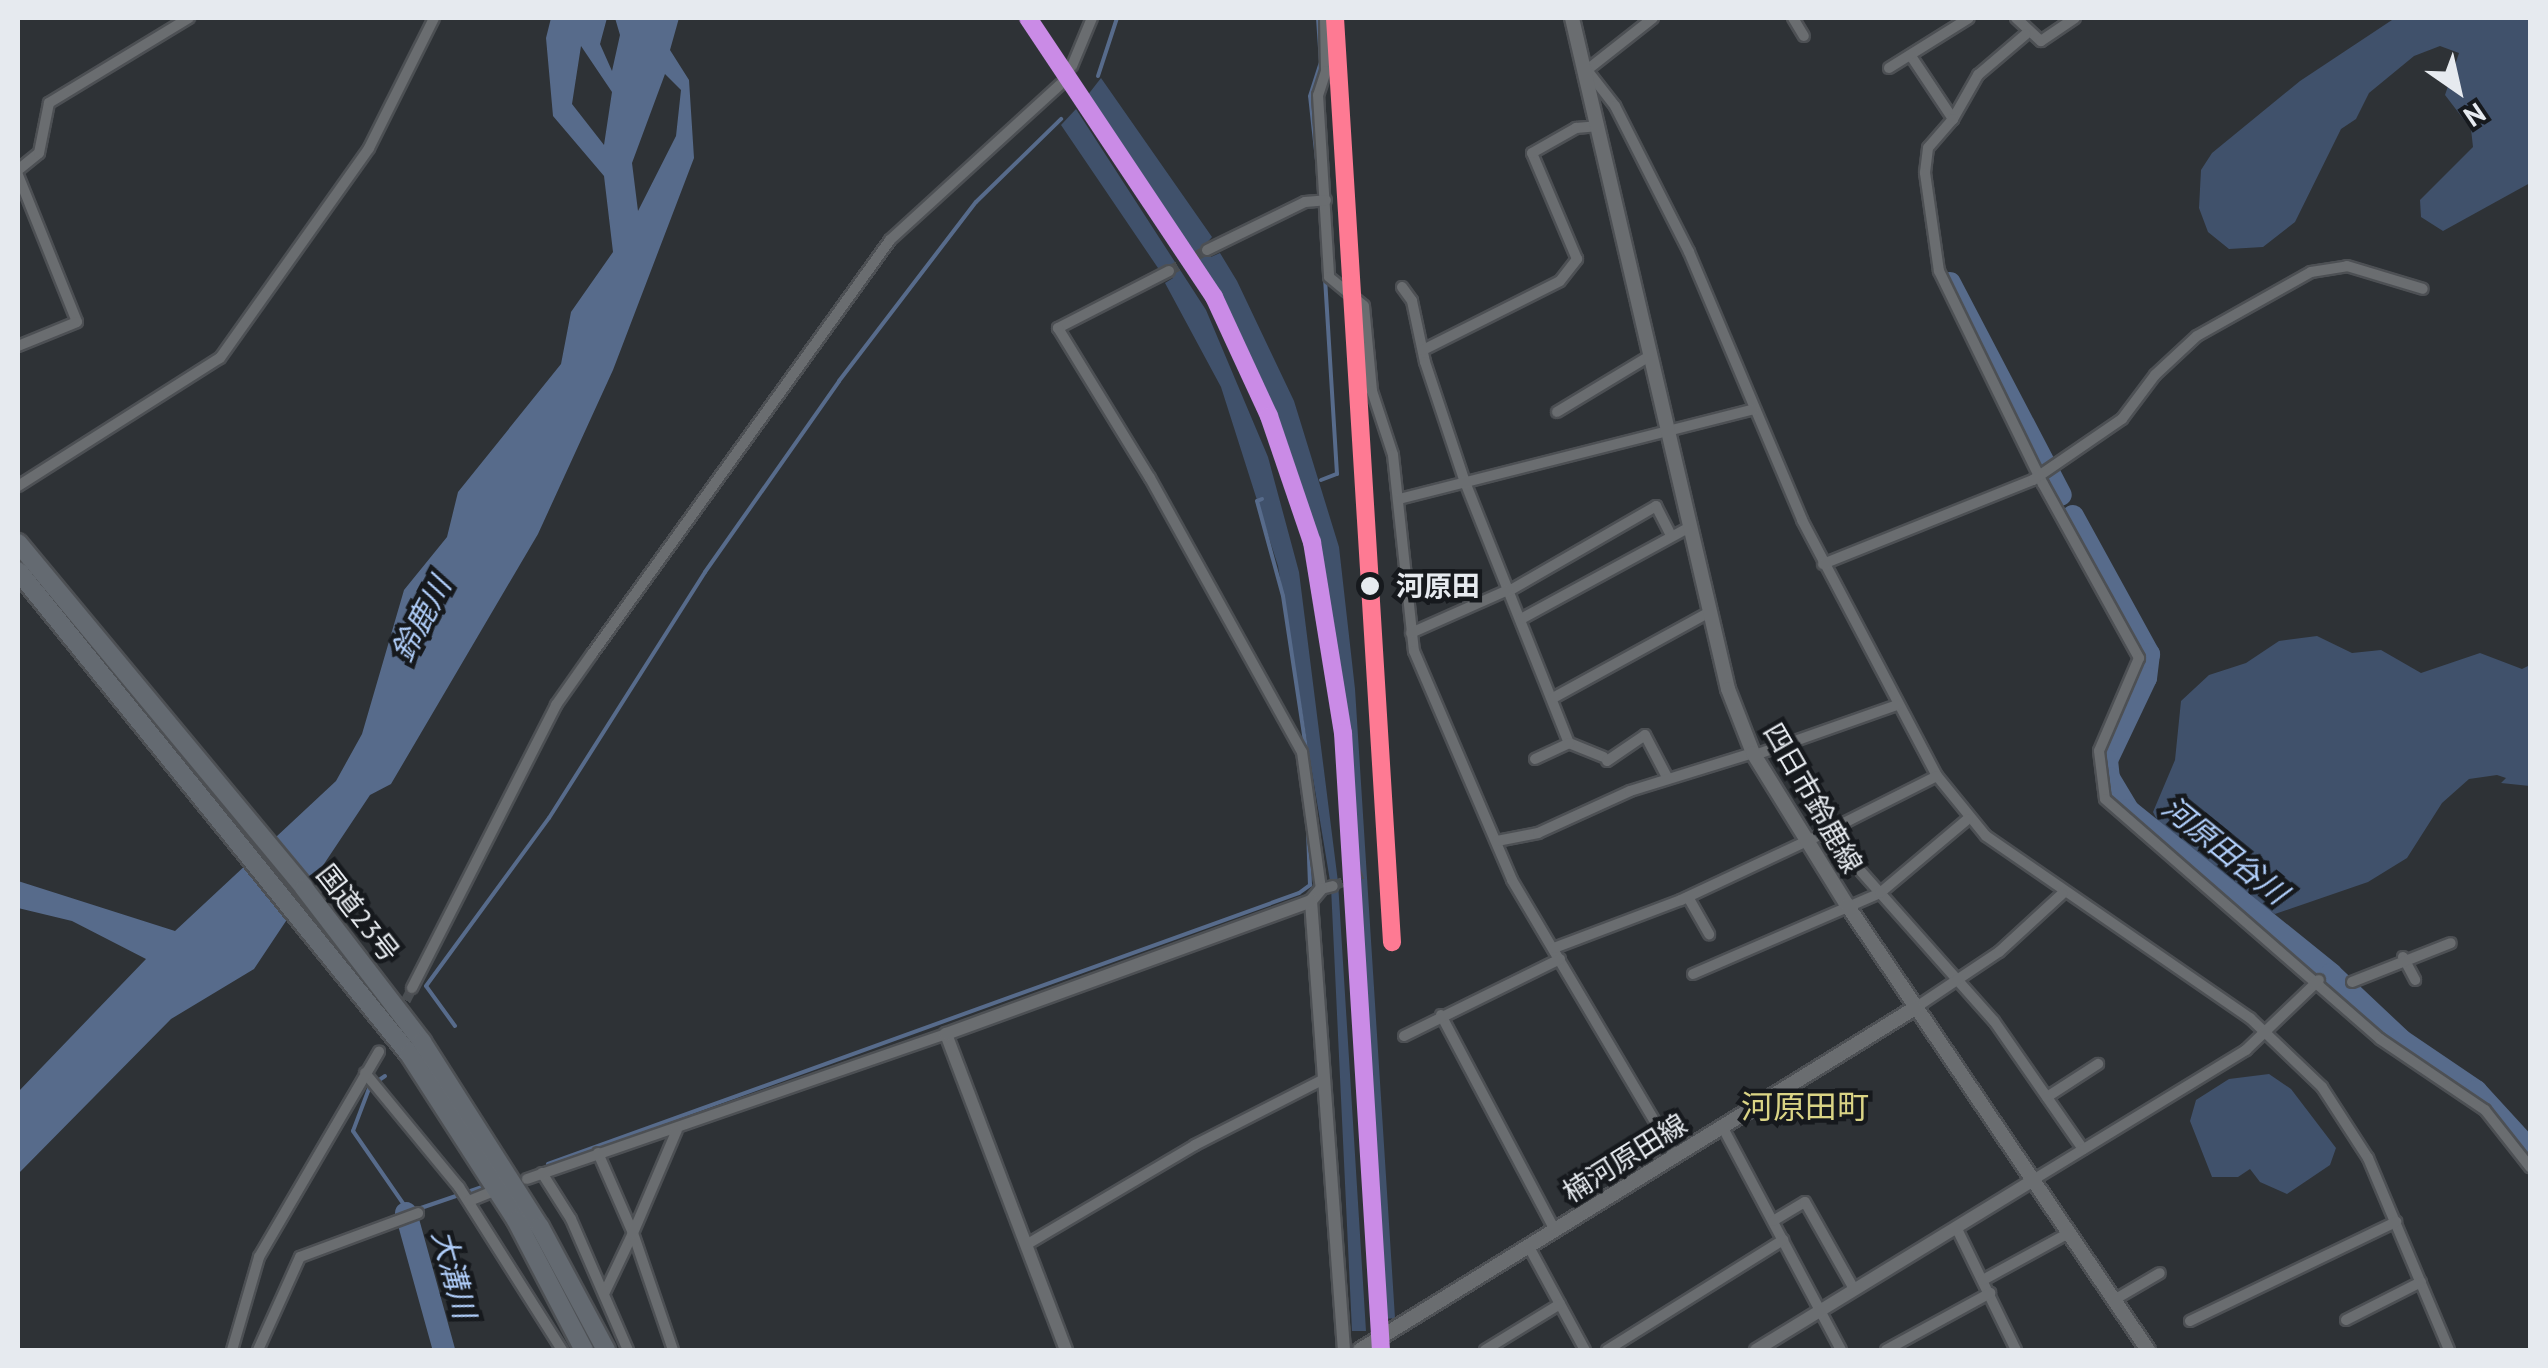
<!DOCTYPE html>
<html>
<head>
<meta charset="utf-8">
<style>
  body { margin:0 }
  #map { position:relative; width:2548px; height:1368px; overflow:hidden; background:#2e3236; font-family:"PT Sans","Noto Sans JP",sans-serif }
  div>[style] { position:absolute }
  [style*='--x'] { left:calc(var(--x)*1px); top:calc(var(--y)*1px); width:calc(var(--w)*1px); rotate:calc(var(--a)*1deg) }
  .green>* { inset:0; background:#40516b }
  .water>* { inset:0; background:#576b8b }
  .stream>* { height:4px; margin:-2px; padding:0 2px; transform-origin:2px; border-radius:2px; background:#576b8b }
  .river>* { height:22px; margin:-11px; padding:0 11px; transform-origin:11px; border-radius:11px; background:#576b8b }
  .minor-tunnel>* { height:10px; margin-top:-5px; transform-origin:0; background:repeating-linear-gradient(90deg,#4a4e52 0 10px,transparent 0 15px) }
  .roads { filter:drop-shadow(2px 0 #4d5054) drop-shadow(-2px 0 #4d5054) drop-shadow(0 2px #4d5054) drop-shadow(0 -2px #4d5054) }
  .minor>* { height:10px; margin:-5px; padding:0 5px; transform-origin:5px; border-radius:5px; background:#6a6d70 }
  .tertiary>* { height:12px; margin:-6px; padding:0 6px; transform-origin:6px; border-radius:6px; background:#6a6d70 }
  .secondary>* { height:14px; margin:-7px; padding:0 7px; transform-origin:7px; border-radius:7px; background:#6a6d70 }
  .trunk>* { height:18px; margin:-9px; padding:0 9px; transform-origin:9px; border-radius:9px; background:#646a71 }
  .rail-1>* { height:18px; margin:-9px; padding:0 9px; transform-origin:9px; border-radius:9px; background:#ca8be6 }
  .rail-2>* { height:18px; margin:-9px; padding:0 9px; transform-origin:9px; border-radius:9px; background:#fe7a93 }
  .dots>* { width:28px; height:28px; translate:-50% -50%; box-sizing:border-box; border:5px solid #16191d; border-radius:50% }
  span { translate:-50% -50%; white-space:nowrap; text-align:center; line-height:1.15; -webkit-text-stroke:9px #16191d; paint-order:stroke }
  .stop-label { font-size:28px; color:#e6eaef; font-weight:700 }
  .left { translate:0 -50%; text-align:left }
  .street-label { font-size:28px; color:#e6eaef }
  .water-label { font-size:30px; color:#b0cefa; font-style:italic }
  .quarter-label { font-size:32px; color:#dad485 }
  .frame { position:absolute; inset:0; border:20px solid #e6eaef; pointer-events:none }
  .north { position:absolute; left:2408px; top:40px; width:100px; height:100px; -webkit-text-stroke:8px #16191d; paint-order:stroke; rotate:146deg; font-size:28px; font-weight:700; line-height:40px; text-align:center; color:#e6eaef }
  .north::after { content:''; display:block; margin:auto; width:35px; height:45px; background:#e6eaef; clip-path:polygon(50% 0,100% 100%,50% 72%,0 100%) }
</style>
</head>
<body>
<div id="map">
  <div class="green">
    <i style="clip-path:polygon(2395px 18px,2530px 18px,2530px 183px,2443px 231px,2421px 217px,2420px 200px,2473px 147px,2471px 129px,2445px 95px,2459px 53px,2440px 46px,2414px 56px,2369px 93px,2356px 119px,2341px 129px,2295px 222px,2263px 247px,2229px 249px,2208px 232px,2199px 208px,2201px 170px,2212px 153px,2300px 81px)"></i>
    <i style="clip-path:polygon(1101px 78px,1212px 237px,1205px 245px,1211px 257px,1220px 253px,1237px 281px,1294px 401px,1339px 547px,1355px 689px,1395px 1318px,1385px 1319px,1349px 753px,1320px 550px,1274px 410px,1217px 291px,1087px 96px)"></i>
    <i style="clip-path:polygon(1076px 109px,1206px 310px,1268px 457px,1299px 572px,1338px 882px,1366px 1331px,1352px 1331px,1331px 887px,1278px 566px,1221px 387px,1165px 283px,1173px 278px,1167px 268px,1158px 268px,1061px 125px)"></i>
    <i style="clip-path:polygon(2317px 636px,2352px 653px,2381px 650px,2421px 673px,2480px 653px,2522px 669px,2530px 665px,2530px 786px,2501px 783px,2506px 778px,2497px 775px,2469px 779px,2442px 803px,2407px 858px,2368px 882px,2275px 914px,2173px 851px,2153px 812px,2175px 760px,2181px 701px,2209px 675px,2246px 663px,2279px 641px)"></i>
    <i style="clip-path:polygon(2269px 1074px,2291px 1089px,2336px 1148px,2330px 1165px,2287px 1194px,2260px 1182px,2250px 1169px,2238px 1177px,2212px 1177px,2190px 1121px,2196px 1100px,2229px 1079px)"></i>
  </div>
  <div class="water">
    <i style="clip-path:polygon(evenodd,551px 18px,607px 18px,600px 44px,612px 71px,620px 35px,615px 18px,679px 18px,670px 50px,689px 80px,694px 158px,613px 370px,538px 534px,391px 784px,370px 795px,254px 969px,171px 1019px,18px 1174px,18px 1092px,146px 959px,72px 921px,18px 908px,18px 881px,175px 931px,336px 781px,362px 734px,404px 590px,447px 537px,458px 492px,561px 364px,571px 312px,613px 252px,604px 176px,553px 116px,546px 38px,551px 18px,581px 46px,612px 92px,604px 145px,572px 104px,581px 46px,551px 18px,665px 74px,681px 90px,676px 136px,638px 211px,632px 163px,665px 74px)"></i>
  </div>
  <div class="stream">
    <i style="--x:1098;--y:76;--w:61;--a:-71.9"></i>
    <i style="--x:1317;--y:160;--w:64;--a:-96.2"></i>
    <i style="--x:1310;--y:96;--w:35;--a:-72"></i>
    <i style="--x:1321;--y:63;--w:45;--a:-93.8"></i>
    <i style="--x:1321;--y:480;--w:17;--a:-21"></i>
    <i style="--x:1337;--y:474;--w:198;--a:-93.5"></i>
    <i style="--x:1262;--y:499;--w:5;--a:158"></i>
    <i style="--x:1257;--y:501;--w:98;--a:74.7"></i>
    <i style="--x:1283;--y:596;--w:154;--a:81.4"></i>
    <i style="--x:455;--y:1026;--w:49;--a:-125.9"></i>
    <i style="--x:426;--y:986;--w:208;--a:-53.8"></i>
    <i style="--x:549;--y:818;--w:291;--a:-57.6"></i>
    <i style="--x:705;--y:572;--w:233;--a:-54.9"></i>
    <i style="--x:839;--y:381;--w:225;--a:-52.6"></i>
    <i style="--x:976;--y:202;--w:119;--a:-44.3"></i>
    <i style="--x:385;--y:1076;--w:18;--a:146"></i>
    <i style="--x:370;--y:1086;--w:48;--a:110.7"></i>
    <i style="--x:353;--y:1131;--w:98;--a:55.3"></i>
    <i style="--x:548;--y:1164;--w:798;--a:-19.84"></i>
    <i style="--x:1299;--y:893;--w:14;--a:-36"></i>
    <i style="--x:1310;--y:885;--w:54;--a:-92.1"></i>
    <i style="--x:418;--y:1209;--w:71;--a:-18.9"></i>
  </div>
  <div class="river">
    <i style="--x:1950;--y:283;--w:239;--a:62.4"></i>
    <i style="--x:2073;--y:516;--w:158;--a:61.2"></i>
    <i style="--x:2149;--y:654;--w:24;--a:97"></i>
    <i style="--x:2146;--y:678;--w:91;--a:115.4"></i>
    <i style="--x:2107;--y:760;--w:18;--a:84"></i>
    <i style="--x:2109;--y:778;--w:37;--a:59"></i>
    <i style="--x:2128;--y:810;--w:261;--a:38.9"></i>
    <i style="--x:2331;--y:974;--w:96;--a:43.3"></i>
    <i style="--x:2401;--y:1040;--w:91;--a:34.2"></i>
    <i style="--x:2476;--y:1091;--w:80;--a:47.5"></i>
    <i style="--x:406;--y:1213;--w:142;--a:74.5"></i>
  </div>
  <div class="minor-tunnel">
    <i style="--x:1060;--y:85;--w:22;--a:-58"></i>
    <i style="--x:1169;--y:271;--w:43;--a:-28.9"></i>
    <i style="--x:1333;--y:886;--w:32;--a:-22"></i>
    <i style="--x:399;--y:1014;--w:29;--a:-63"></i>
  </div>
  <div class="roads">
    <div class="minor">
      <i style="--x:1325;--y:18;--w:53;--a:88.9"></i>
      <i style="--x:1326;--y:71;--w:25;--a:108"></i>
      <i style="--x:1318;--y:95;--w:182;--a:86.5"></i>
      <i style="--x:1329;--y:277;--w:45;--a:39.6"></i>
      <i style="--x:1364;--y:306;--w:85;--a:84.6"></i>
      <i style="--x:1372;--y:391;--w:67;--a:71.8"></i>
      <i style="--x:1393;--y:455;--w:197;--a:83.9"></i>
      <i style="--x:1414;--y:651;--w:249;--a:66.8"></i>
      <i style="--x:1512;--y:880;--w:322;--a:59.4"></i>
      <i style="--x:1653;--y:18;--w:84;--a:141.8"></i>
      <i style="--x:1587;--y:70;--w:46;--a:52.1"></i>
      <i style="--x:1615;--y:106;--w:164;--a:63.1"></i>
      <i style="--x:1689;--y:252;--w:291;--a:67.1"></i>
      <i style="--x:1802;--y:520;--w:289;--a:62.2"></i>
      <i style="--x:1937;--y:776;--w:77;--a:50.8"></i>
      <i style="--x:1986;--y:836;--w:321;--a:34.6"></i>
      <i style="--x:2250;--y:1018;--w:100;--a:43.8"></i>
      <i style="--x:2322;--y:1087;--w:85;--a:57.1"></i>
      <i style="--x:2368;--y:1158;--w:208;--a:67.1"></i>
      <i style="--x:1793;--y:18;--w:21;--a:59"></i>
      <i style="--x:2016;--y:18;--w:34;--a:43"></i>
      <i style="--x:2041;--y:41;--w:41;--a:-34.1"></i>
      <i style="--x:1911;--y:56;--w:76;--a:56.3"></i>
      <i style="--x:1953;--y:119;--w:51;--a:-60.4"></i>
      <i style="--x:1978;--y:75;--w:63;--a:-40.5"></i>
      <i style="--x:1072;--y:66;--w:52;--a:-67.4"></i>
      <i style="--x:1889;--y:68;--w:94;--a:-32"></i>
      <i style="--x:1953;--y:119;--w:38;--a:131"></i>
      <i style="--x:1928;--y:148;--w:25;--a:97"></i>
      <i style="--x:1925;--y:173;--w:99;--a:81.9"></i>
      <i style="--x:1939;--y:271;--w:237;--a:64"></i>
      <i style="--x:2043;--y:484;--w:199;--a:61.1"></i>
      <i style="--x:2139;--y:658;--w:101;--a:113.3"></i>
      <i style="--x:2099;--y:751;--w:48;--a:82.9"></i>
      <i style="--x:2105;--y:799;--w:365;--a:41.1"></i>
      <i style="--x:2380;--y:1039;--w:127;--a:34.1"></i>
      <i style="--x:2485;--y:1110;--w:73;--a:51.7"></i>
      <i style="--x:18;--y:170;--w:27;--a:-39"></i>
      <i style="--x:39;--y:153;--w:51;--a:-78.7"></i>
      <i style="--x:49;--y:103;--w:164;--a:-31.3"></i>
      <i style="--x:18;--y:175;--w:158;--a:68.1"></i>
      <i style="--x:77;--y:322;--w:64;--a:157.9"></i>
      <i style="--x:1207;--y:250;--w:109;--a:-26.1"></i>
      <i style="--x:1305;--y:202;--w:21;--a:-5"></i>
      <i style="--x:1169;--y:271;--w:125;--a:152.8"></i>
      <i style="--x:1058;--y:328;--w:176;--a:58.5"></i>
      <i style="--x:1150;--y:478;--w:313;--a:61"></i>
      <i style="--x:1302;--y:752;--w:138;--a:82.1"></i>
      <i style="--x:1321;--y:889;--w:12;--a:-14"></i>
      <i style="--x:1402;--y:287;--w:17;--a:54"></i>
      <i style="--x:1412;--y:301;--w:62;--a:78"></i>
      <i style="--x:1425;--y:362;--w:126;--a:71.6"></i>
      <i style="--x:1465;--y:482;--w:281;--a:68.3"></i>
      <i style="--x:1569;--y:743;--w:37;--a:22"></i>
      <i style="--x:1423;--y:350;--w:153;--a:-26.7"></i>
      <i style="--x:1560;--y:281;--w:28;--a:-52"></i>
      <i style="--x:1577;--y:259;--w:115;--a:-113"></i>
      <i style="--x:1532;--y:153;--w:51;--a:-29.6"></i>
      <i style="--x:1576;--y:128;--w:23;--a:-5"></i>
      <i style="--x:1557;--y:412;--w:110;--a:-31.2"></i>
      <i style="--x:18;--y:486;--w:239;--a:-32.4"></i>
      <i style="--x:220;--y:358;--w:257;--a:-54.6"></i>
      <i style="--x:369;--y:148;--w:145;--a:-63.4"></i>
      <i style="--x:1399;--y:499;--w:366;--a:-14.2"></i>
      <i style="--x:1823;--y:564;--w:226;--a:-21.8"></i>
      <i style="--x:2033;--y:480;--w:108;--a:-34.4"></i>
      <i style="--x:2122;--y:419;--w:55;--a:-53.1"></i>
      <i style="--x:2155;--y:375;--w:57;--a:-42.9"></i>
      <i style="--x:2197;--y:336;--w:131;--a:-29.3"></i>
      <i style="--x:2311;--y:272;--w:36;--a:-9"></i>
      <i style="--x:2347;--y:266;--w:79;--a:16.8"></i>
      <i style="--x:1509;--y:591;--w:170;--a:-30"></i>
      <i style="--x:1656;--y:506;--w:34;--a:63"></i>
      <i style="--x:1521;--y:619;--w:192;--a:-28.6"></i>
      <i style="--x:1411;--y:633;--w:106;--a:-23.9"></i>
      <i style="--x:1553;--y:698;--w:180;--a:-28.8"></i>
      <i style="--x:1755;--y:755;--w:151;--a:-19.4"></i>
      <i style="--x:1535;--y:759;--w:38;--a:-25"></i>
      <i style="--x:1607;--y:761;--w:46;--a:-34.4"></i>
      <i style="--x:1645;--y:735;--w:47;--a:62.4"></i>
      <i style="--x:1826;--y:832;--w:124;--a:-26.8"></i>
      <i style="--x:1497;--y:841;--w:42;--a:-11"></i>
      <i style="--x:1538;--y:833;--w:101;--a:-24.5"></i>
      <i style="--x:1630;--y:791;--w:129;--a:-17.2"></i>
      <i style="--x:1688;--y:897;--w:43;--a:60.4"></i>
      <i style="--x:1554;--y:948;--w:136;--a:-20.7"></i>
      <i style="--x:1681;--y:900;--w:160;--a:-25.1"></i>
      <i style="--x:1826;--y:832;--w:253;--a:48.4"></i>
      <i style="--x:1994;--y:1021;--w:156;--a:55.2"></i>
      <i style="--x:2403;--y:957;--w:26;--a:62"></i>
      <i style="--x:1693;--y:974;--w:204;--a:-23.4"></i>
      <i style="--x:1880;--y:893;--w:115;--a:-40.1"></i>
      <i style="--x:2352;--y:982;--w:106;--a:-21.5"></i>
      <i style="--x:412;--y:988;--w:318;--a:-63"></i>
      <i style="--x:556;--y:705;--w:62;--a:-54.8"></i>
      <i style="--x:592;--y:654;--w:510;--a:-54.25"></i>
      <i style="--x:890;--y:240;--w:230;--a:-42.4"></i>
      <i style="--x:1915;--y:1008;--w:101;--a:-33.7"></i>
      <i style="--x:1999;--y:952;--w:86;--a:-42.6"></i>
      <i style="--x:1441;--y:1015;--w:243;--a:62.1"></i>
      <i style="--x:1404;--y:1036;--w:174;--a:-26.3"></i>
      <i style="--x:365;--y:1073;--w:148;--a:50.5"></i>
      <i style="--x:459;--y:1187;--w:193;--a:57.7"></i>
      <i style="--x:2047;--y:1097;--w:61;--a:-32.9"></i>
      <i style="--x:1723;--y:1128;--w:251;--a:62"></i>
      <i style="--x:598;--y:1153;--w:87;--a:66.4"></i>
      <i style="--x:633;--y:1233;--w:65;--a:115.4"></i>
      <i style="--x:542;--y:1173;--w:54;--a:57.8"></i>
      <i style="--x:571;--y:1219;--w:143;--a:66.5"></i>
      <i style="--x:527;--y:1179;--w:443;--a:-19.1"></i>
      <i style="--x:2033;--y:1180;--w:250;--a:-31.4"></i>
      <i style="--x:2246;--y:1050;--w:101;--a:-43.8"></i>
      <i style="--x:469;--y:1201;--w:22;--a:-22"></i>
      <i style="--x:1773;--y:1221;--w:37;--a:-31"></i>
      <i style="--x:1805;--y:1202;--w:100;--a:60.6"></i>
      <i style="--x:1956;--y:1227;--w:137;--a:64"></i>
      <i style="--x:1026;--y:1245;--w:196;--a:-30.6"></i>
      <i style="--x:1195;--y:1145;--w:143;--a:-27.1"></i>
      <i style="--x:1529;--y:1247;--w:117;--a:61.5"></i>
      <i style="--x:1983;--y:1280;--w:98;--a:-28.7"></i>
      <i style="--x:2114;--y:1300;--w:53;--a:-30.4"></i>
      <i style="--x:2346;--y:1320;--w:84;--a:-26.9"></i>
      <i style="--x:2190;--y:1321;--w:229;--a:-25.7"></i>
      <i style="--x:232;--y:1350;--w:97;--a:-73.8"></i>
      <i style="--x:259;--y:1257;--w:238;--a:-59.7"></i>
      <i style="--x:258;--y:1350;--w:102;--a:-65.7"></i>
      <i style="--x:300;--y:1257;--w:126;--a:-20.4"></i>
      <i style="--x:673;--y:1350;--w:124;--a:-108.9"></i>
      <i style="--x:633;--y:1233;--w:112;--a:-66.9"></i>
      <i style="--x:1485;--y:1350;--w:88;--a:-31.5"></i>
      <i style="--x:1607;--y:1350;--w:208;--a:-32"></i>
      <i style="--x:1886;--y:1350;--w:119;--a:-28.7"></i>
    </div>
    <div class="tertiary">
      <i style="--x:1321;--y:889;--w:16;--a:130"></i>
      <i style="--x:1311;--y:901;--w:450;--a:85.8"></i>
      <i style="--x:1066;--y:1350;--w:338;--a:-110.8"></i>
      <i style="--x:946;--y:1034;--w:388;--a:-20"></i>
      <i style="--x:1756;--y:1350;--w:325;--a:-31.5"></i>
    </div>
    <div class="secondary">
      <i style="--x:1572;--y:18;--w:689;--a:76.91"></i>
      <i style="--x:1728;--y:689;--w:69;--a:68.7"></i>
      <i style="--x:1753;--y:753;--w:179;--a:58.3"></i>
      <i style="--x:1847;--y:905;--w:537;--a:55.93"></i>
      <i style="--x:1360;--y:1350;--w:652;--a:-31.64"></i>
    </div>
    <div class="trunk">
      <i style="--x:18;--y:543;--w:448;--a:50.3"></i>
      <i style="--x:304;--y:888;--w:194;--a:52.5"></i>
      <i style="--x:422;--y:1042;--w:219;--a:57.5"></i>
      <i style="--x:540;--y:1227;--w:140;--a:61.8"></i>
      <i style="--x:18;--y:571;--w:621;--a:51.01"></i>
      <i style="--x:409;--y:1054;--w:197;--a:57.2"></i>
      <i style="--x:516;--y:1220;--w:147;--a:62.4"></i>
    </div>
  </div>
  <div class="rail-1">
    <i style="--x:1028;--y:18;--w:335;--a:56.3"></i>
    <i style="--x:1214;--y:297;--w:131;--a:65.2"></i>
    <i style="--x:1269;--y:416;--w:133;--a:71.2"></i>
    <i style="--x:1312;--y:542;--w:193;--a:80.8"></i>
    <i style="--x:1343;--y:733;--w:618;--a:86.48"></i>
  </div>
  <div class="rail-2">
    <i style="--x:1335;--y:18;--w:926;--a:86.47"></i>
  </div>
  <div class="dots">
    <i style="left:1370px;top:586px;background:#e6eaef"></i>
  </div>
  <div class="stop-label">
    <span class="left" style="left:1396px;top:586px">河原田</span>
  </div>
  <div class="street-label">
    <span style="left:1813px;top:798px;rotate:60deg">四日市鈴鹿線</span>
    <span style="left:358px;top:913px;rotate:52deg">国道23号</span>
    <span style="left:1625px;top:1158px;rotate:-32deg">楠河原田線</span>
  </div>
  <div class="water-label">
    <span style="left:421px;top:619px;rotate:-62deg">鈴鹿川</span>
    <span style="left:2225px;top:850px;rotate:39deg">河原田谷川</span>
    <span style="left:454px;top:1274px;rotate:75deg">大溝川</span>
  </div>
  <div class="quarter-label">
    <span style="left:1805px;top:1106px">河原田町</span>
  </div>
  <div class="frame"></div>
  <div class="north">N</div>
</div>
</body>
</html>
